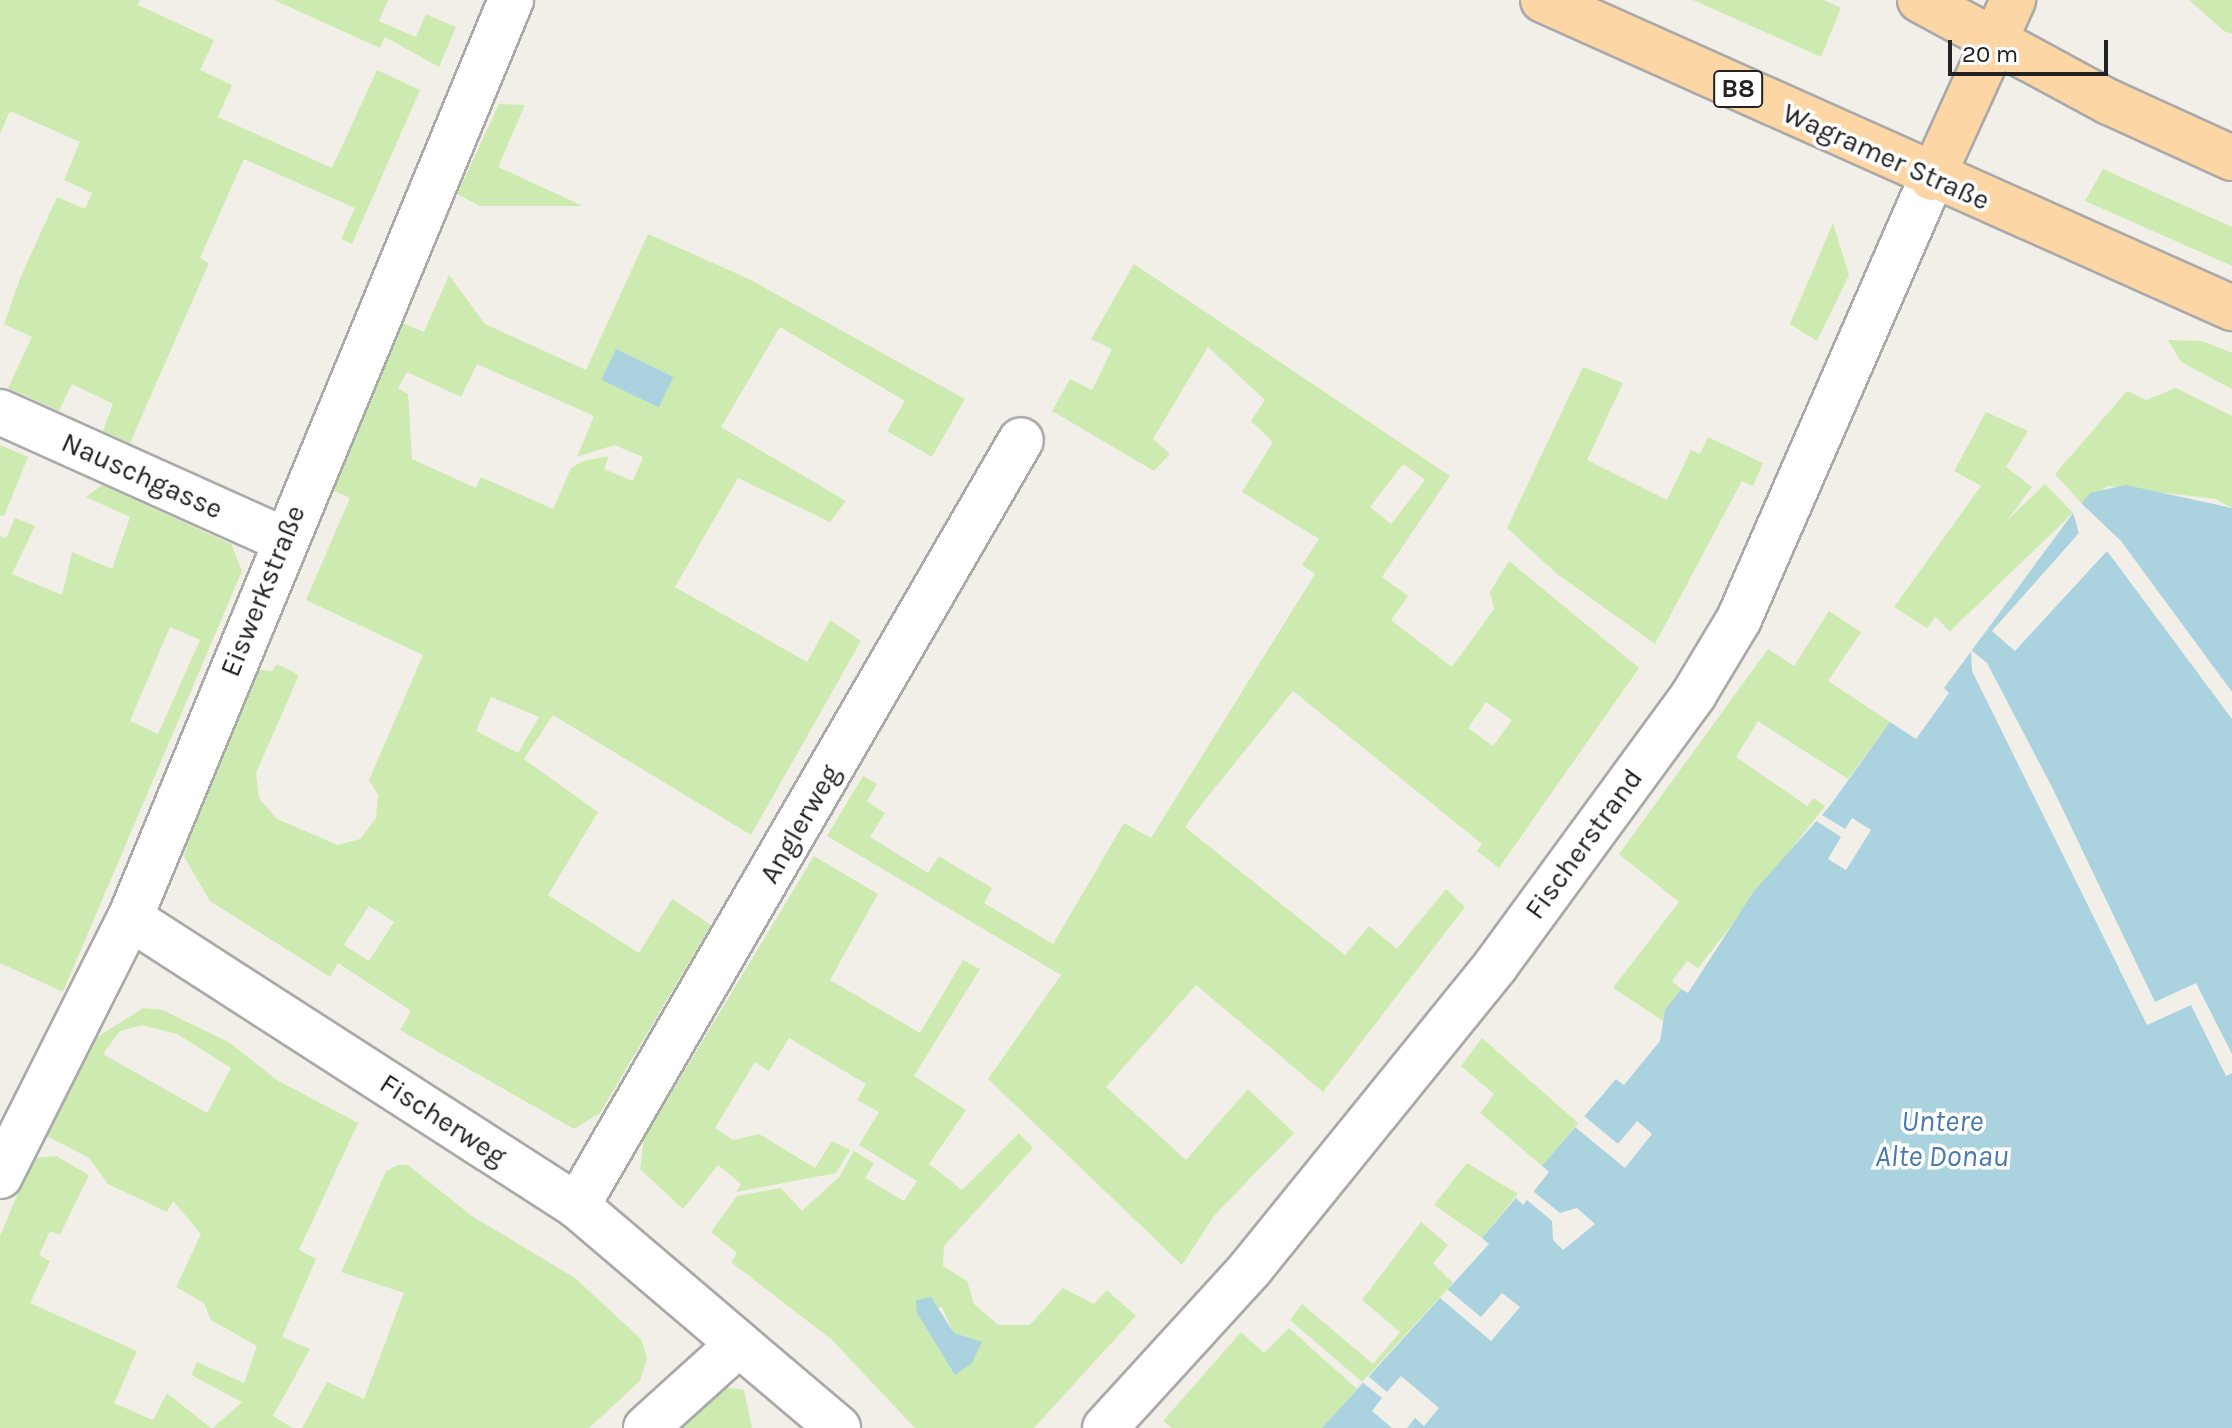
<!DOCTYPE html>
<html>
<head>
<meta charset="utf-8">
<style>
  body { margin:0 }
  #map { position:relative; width:2232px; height:1428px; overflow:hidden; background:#f2efe9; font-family:Karla,sans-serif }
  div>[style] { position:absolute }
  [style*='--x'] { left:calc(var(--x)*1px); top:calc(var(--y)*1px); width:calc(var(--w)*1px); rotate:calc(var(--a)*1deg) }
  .grass>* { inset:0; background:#cdebb0; transform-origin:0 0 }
  .water>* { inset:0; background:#aad3df; transform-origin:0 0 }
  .pier>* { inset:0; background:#f2efe9 }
  .roads { filter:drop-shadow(2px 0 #a9a9a9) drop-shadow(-2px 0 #a9a9a9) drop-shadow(0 2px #a9a9a9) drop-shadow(0 -2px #a9a9a9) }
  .minor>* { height:44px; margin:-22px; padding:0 22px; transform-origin:22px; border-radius:22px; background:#fff }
  .major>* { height:44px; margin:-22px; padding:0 22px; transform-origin:22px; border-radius:22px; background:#fcd6a4 }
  span { translate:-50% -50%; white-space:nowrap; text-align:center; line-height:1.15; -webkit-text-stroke:7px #fff; paint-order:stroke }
  .shield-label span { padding:2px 6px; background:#fff; border:2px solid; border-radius:6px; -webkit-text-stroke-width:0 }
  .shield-label { font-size:26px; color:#222; font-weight:700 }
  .street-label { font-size:28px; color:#222 }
  .water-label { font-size:30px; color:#4a7aab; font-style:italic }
  .scale { position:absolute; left:1948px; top:40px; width:160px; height:36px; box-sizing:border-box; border:4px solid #222; border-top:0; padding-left:10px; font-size:24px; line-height:28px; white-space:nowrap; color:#222; -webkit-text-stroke:6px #fff; paint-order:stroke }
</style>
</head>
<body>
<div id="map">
  <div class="grass">
    <i style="clip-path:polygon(0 0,140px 0,138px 5px,214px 40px,200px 70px,232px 85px,218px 117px,332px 168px,377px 70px,420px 90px,352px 244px,341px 239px,355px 208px,244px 159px,200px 258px,209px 263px,130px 443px,103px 431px,113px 404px,72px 384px,59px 411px,8px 388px,32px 337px,4px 324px,21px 276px,57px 197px,85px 209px,92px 193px,64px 180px,80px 142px,10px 111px,0 134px)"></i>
    <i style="clip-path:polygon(274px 0,388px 0,379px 21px,416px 37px,426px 14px,456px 27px,439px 67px,385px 37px,380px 48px)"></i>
    <i style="clip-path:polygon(1693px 0,1824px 0,1841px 8px,1821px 57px)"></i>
    <i style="clip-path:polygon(2189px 0,2232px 0,2232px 34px,2224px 31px)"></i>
    <i style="clip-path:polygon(499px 104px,525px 105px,498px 167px,583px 206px,480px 206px,457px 194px)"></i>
    <i style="clip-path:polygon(2103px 169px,2232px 227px,2232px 266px,2085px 201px)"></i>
    <i style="clip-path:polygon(1833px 223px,1849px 275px,1817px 341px,1790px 324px)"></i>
    <i style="clip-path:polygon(evenodd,648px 234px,749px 279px,965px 399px,932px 457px,887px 431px,905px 401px,780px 327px,721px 427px,846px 501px,830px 522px,738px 478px,675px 587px,807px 662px,830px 620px,861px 641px,751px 835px,553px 715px,524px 759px,598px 812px,548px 895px,639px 953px,672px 899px,711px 925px,600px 1113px,574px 1129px,400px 1030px,411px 1011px,338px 963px,330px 977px,210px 901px,184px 857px,191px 823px,256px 669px,272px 671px,277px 664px,299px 675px,256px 773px,259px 798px,277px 819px,338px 845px,360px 839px,376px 818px,378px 795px,369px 780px,423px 655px,306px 600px,350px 498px,334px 491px,345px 452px,403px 323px,424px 332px,449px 275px,485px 324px,586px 370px,648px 234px,477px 364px,594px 416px,577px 457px,614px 445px,643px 457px,633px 481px,604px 469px,609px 456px,583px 461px,571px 468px,553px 509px,481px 477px,476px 488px,412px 459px,408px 394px,398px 388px,407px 372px,461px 397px,477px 364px,648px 234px,491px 697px,539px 717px,518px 753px,476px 731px,491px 697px,648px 234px,369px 906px,394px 922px,369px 961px,344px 945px,369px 906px)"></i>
    <i style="clip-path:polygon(evenodd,1134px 264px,1450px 476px,1382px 577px,1408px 596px,1391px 620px,1452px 667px,1494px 609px,1490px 592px,1509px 561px,1639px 668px,1499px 868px,1477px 851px,1482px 844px,1293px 691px,1197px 810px,1185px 827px,1345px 955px,1369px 926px,1397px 949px,1446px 889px,1465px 907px,1323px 1092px,1196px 985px,1106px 1087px,1186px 1160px,1248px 1089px,1294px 1133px,1214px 1216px,1182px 1265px,988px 1079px,1061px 975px,827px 836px,863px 776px,877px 784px,867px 801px,885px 813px,870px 837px,928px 873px,939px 856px,950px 863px,992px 888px,984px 903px,1053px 944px,1124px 823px,1151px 838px,1315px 574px,1302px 565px,1319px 539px,1242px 492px,1273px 442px,1251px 421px,1265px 400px,1208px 347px,1153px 439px,1170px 454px,1154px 471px,1052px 411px,1070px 379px,1092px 390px,1112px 349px,1091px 339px,1134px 264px,1403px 464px,1425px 480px,1391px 524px,1370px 507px,1403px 464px,1134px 264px,1486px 702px,1512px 720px,1493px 746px,1468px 728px,1486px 702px)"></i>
    <i style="clip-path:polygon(2168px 340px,2202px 341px,2232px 353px,2232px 389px,2181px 362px)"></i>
    <i style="clip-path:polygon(1583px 367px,1623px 383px,1587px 460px,1667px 500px,1691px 450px,1700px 454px,1708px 437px,1763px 463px,1753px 486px,1742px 481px,1655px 644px,1557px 574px,1507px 528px)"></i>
    <i style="clip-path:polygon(2176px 388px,2232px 416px,2232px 508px,2215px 499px,2108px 486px,2081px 503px,2055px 474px,2127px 391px,2146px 400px)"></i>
    <i style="clip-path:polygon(1986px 412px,2028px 431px,2006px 467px,2032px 487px,1927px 628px,1894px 607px,1981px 486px,1954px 471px)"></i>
    <i style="clip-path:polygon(0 445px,28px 457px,4px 516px,0 515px)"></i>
    <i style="left:2045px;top:484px;width:40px;height:171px;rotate:46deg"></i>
    <i style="clip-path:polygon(evenodd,102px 485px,231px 544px,242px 571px,63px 992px,0 963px,0 536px,6px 538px,15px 518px,35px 526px,12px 574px,62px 595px,72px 552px,112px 569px,130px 517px,86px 497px,102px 485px,170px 627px,200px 640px,158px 734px,130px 721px,170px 627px)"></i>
    <i style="clip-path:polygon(1829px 611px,1861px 632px,1828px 681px,1890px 722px,1848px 779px,1758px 721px,1736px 757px,1807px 806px,1814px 798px,1825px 806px,1698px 968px,1687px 961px,1672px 981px,1681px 989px,1665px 1010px,1666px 1023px,1613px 988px,1679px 902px,1619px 854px,1768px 649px,1794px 666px)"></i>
    <i style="clip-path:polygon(evenodd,814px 856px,878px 894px,830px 980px,920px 1033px,963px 960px,980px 969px,914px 1076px,966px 1110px,929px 1164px,962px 1190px,1019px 1133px,1033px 1148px,944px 1246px,943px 1266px,967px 1281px,974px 1304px,998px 1325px,1030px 1325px,1063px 1288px,1094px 1304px,1107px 1290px,1136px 1316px,1034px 1428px,915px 1428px,832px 1340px,731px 1262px,737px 1253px,711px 1232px,737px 1196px,781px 1188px,802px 1211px,839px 1177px,854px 1151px,874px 1163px,865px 1178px,904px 1201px,917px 1181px,859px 1145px,879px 1112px,857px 1100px,866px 1084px,789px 1038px,769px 1071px,755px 1062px,715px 1128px,733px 1140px,759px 1134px,815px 1168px,832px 1141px,850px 1150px,836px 1173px,736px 1192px,741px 1184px,718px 1165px,683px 1209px,640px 1169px,644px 1138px,814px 856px,942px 1307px,954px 1334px,955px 1374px,917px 1313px,942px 1307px)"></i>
    <i style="clip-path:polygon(evenodd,143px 1008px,163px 1010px,230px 1043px,277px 1080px,358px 1123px,299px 1250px,316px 1259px,282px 1337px,310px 1349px,273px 1416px,293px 1428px,213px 1428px,242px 1402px,191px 1375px,197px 1362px,244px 1383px,257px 1346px,211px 1320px,204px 1303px,176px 1287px,201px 1234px,173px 1201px,167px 1212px,108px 1184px,89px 1158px,47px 1136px,96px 1038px,143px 1008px,142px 1025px,177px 1034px,231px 1068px,207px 1113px,103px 1054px,120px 1031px,142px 1025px)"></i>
    <i style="clip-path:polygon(1482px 1038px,1578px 1123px,1542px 1166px,1480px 1113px,1494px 1094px,1461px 1066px)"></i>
    <i style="clip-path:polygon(56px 1156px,89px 1175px,60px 1235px,50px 1231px,39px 1255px,50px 1261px,30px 1303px,137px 1351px,114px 1403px,153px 1420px,167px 1393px,211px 1428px,0 1428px,0 1236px,33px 1158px)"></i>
    <i style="clip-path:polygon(1467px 1163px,1518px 1194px,1482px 1238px,1434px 1205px)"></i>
    <i style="clip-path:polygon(398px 1165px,408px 1165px,472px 1216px,575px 1278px,641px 1339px,647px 1358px,640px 1381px,589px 1428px,302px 1428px,327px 1382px,364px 1399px,404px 1293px,341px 1272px,386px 1171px)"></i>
    <i style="clip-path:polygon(1421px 1222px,1448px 1245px,1433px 1263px,1453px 1283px,1362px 1382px,1290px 1320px,1302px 1304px,1373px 1364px,1400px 1332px,1362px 1300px)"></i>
    <i style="clip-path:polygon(1289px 1328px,1357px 1389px,1322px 1428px,1172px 1428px,1163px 1421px,1241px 1332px,1264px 1353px)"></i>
    <i style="clip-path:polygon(722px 1387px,744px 1390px,752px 1428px,674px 1428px)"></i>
  </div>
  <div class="water">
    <i style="left:616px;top:349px;width:64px;height:34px;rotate:26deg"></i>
    <i style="clip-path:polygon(2126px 485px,2232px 508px,2232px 1428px,1322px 1428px,1489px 1244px,1482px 1238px,1516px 1198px,1523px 1205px,1549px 1172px,1542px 1166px,1616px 1079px,1624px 1085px,1660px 1041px,1665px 1010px,1681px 989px,1688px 993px,1754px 891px,1829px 807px,1890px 722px,1916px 739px,1949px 693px,1944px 688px,2073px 513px,2090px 493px)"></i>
    <i style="clip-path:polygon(931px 1297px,954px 1333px,982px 1342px,972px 1363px,955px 1375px,917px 1313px,916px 1300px)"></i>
  </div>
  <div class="pier">
    <i style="clip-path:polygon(2081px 503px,2121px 541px,2232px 692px,2232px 719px,2107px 551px,2015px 651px,1992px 631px,2079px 533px,2073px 513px)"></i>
    <i style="clip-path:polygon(1971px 650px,1987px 663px,2053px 789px,2155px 1002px,2196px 983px,2232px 1054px,2232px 1073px,2226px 1076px,2191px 1005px,2147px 1025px,1972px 671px)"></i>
    <i style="clip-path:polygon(1819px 813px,1845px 829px,1852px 818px,1871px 830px,1846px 870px,1828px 859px,1841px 837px,1815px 820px)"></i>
    <i style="clip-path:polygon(1584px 1116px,1618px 1144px,1637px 1121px,1652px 1134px,1625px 1168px,1575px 1127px)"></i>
    <i style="clip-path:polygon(1533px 1191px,1560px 1213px,1577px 1208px,1595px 1224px,1563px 1250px,1553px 1240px,1552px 1221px,1527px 1200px)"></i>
    <i style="clip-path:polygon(1447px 1289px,1481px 1317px,1502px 1293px,1520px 1307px,1491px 1341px,1440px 1298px)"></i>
    <i style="clip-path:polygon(1368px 1376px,1387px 1392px,1401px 1376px,1439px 1408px,1424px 1426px,1415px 1418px,1407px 1428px,1392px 1428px,1372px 1411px,1382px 1398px,1362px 1382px)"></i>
  </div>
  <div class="roads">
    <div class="minor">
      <i style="--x:0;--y:412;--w:310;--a:24.2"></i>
      <i style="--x:130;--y:918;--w:532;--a:32.79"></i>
      <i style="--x:577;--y:1206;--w:213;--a:40.4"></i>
      <i style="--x:0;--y:1176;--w:289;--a:-63.3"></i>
      <i style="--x:130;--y:918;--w:994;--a:-67.46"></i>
      <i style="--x:577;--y:1206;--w:885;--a:-59.9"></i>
      <i style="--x:646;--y:1428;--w:125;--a:-42.1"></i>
      <i style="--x:739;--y:1344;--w:130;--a:40.3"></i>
      <i style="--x:1105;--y:1428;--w:215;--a:-47.6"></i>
      <i style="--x:1250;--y:1269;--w:391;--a:-51"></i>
      <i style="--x:1496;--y:965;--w:336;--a:-53.8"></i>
      <i style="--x:1694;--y:694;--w:87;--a:-59"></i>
      <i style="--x:1739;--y:619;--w:481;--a:-66.4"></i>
    </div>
    <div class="major">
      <i style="--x:1543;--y:0;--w:755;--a:24.09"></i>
      <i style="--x:1920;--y:0;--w:215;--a:28.4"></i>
      <i style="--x:2109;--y:102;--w:135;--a:24.5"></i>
      <i style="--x:1932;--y:178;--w:196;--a:-65.5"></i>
    </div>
  </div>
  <div class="shield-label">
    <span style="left:1738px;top:89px">B8</span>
  </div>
  <div class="street-label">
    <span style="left:1886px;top:157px;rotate:24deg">Wagramer Straße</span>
    <span style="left:142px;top:476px;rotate:24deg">Nauschgasse</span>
    <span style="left:263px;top:591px;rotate:-68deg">Eiswerkstraße</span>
    <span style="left:800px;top:824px;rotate:-60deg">Anglerweg</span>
    <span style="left:1584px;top:844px;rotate:-54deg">Fischerstrand</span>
    <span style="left:443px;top:1120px;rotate:33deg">Fischerweg</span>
  </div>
  <div class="water-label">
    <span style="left:1942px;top:1138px">Untere<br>Alte Donau</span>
  </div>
  <div class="scale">20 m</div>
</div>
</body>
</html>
